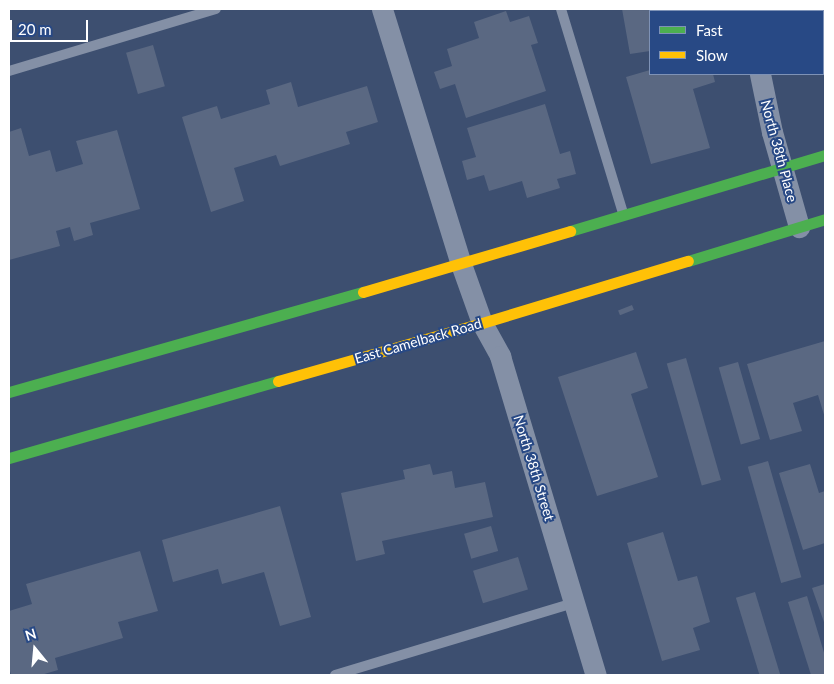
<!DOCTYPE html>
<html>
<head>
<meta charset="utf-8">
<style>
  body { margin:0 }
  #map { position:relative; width:834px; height:684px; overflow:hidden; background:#3d4f70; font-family:Lato,sans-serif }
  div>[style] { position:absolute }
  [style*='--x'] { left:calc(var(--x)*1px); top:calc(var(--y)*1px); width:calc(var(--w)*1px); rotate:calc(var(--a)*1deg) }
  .building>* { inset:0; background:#5a6882; transform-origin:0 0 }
  .lane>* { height:10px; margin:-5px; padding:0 5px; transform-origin:5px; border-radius:5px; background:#8490a6 }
  .street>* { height:21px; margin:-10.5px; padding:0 10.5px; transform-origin:10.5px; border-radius:10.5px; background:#8490a6 }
  .fast>* { height:11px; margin:-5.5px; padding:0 5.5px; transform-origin:5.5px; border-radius:5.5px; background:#4caf50 }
  .slow>* { height:11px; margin:-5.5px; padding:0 5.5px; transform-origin:5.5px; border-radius:5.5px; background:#ffc107 }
  span { translate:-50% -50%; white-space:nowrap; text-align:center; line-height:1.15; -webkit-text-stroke:4px #284985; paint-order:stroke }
  .street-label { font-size:14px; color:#fff }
  .frame { position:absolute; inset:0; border:10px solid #fff; pointer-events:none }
  .legend { position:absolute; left:649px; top:10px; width:175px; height:65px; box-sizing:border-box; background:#284985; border:1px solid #7e92b6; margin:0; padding:6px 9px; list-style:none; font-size:15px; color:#fff }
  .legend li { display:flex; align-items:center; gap:10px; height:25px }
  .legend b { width:25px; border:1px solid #7e92b6 }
  .north { position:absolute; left:10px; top:624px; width:50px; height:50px; -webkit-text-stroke:4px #284985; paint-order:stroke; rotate:343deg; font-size:14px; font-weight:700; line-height:20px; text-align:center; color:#fff }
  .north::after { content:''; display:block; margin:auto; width:18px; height:22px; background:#fff; clip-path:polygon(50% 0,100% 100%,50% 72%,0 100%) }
  .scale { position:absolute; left:10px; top:20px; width:78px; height:22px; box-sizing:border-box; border:2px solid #fff; border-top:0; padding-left:6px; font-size:15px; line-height:18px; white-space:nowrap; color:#fff; -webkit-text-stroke:4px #284985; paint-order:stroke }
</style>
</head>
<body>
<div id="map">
  <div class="building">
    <i style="clip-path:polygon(622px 9px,689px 9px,690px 11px,650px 11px,650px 51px,630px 54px)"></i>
    <i style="clip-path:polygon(506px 11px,510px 22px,529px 16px,538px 43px,531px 45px,546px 91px,466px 118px,455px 84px,440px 89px,434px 72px,452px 66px,447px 49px,479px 38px,474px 22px)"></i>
    <i style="left:825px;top:12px;width:42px;height:2px;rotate:90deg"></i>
    <i style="left:153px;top:45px;width:43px;height:28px;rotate:74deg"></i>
    <i style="clip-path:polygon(650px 70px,650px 74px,713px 74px,715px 82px,693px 89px,710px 148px,651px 164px,626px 77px)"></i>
    <i style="clip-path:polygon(291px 82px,298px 107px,367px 86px,378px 122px,346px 132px,350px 144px,280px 166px,276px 155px,234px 168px,244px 201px,211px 212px,182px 117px,217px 106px,221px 119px,270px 104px,266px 90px)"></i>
    <i style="clip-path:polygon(545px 104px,560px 154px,570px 151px,576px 174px,557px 179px,560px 188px,527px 198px,522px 181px,489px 191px,484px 175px,467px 180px,462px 161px,476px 157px,467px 128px)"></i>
    <i style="clip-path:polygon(21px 128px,29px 156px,50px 150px,56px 172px,83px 164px,76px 141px,117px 130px,140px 209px,90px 223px,93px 235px,74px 241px,70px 227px,56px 231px,60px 246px,9px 260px,9px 132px)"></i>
    <i style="left:632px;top:305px;width:5px;height:15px;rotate:68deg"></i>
    <i style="clip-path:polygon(825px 341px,825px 418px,818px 395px,793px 403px,802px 431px,770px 440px,747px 364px)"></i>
    <i style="clip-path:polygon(636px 352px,648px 388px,631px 394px,658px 477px,597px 496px,558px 377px)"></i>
    <i style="left:686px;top:358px;width:127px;height:20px;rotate:74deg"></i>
    <i style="left:738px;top:362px;width:80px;height:20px;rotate:74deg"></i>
    <i style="left:768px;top:461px;width:121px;height:21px;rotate:74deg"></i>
    <i style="clip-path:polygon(430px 464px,433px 475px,452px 471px,455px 488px,485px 482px,493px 517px,382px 541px,385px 554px,356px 561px,341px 493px,405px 479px,403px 470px)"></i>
    <i style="clip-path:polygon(810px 464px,819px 493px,825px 491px,825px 543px,803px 550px,779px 473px)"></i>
    <i style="clip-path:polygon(280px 506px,311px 617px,280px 626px,264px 572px,222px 584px,218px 569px,173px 582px,162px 540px)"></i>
    <i style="left:491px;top:526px;width:26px;height:28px;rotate:74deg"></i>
    <i style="clip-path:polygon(663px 532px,678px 581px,697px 576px,710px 622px,693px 628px,700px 650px,662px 661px,627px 543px)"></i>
    <i style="clip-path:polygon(140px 551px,158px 611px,118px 622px,123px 638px,55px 658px,58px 670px,41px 675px,11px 675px,9px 667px,9px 611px,32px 604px,26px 584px)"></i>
    <i style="left:518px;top:557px;width:34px;height:47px;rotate:73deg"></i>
    <i style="clip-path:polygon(825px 584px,825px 625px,812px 588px)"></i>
    <i style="left:755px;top:592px;width:87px;height:20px;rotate:73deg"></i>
    <i style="clip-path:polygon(807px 596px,825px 656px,825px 674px,821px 675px,811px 675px,788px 602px)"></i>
  </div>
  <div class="lane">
    <i style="--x:561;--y:9;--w:213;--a:73.1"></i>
    <i style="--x:9;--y:71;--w:216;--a:-16.7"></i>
    <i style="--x:335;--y:675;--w:250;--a:-16.8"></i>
  </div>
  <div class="street">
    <i style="--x:382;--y:9;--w:267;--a:72.8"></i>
    <i style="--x:461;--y:264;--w:63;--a:70.4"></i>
    <i style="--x:482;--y:323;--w:38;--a:61"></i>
    <i style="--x:500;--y:356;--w:333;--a:73.3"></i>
    <i style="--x:753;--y:9;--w:2;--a:90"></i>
    <i style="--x:760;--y:74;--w:59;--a:78.3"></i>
    <i style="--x:772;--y:132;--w:99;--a:74.1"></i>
  </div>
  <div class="fast">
    <i style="--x:570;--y:231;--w:266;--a:-16.6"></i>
    <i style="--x:688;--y:261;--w:143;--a:-17"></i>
    <i style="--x:9;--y:392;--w:368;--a:-15.8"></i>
    <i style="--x:9;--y:458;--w:280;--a:-16"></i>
  </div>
  <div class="slow">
    <i style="--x:363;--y:292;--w:216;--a:-16.4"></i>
    <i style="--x:278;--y:381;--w:212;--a:-15.9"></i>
    <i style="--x:482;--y:323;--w:215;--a:-16.8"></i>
  </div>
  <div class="street-label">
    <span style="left:779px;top:151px;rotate:75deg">North 38th Place</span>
    <span style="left:418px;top:341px;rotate:-16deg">East Camelback Road</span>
    <span style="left:534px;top:468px;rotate:73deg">North 38th Street</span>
  </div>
  <div class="frame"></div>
  <ul class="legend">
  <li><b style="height:6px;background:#4caf50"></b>Fast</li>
  <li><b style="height:6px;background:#ffc107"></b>Slow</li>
  </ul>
  <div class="north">N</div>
  <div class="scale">20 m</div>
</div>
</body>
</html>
